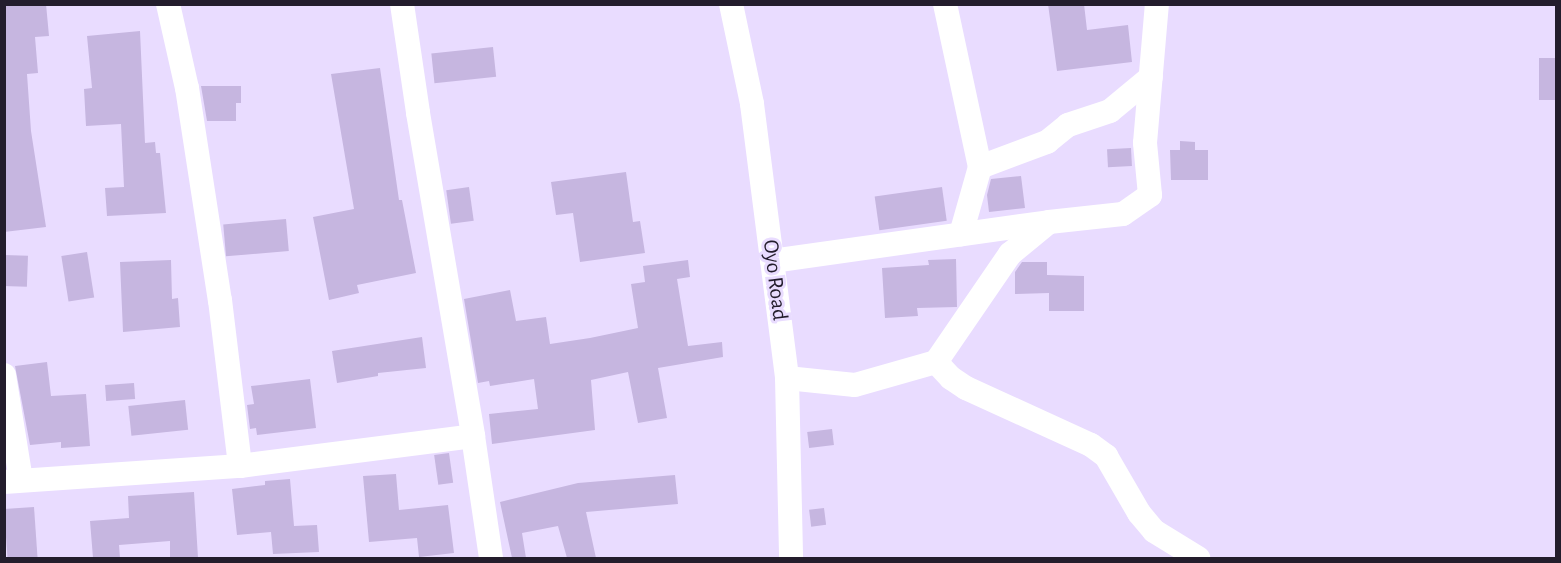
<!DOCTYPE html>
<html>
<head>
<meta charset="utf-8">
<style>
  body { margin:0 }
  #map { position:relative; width:1561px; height:563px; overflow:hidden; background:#e9dcff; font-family:"Alegreya Sans",sans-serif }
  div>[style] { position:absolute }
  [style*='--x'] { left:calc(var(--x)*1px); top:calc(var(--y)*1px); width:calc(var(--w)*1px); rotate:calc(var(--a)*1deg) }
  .building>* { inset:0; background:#c6b6e0; transform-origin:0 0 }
  .minor>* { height:24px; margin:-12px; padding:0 12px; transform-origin:12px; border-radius:12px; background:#fff }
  span { translate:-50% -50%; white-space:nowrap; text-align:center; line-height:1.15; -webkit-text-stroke:6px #e9dcff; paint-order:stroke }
  .street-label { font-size:22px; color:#231d2c }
  .frame { position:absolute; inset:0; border:6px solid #231d2c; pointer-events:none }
</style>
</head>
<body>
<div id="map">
  <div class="building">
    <i style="clip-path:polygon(9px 4px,46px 4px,49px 36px,35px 37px,38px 73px,27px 74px,31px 131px,46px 227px,4px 232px,4px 7px)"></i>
    <i style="clip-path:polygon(1048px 4px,1084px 4px,1087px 30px,1128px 25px,1132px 62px,1057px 71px)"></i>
    <i style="clip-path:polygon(140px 31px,145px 143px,155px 142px,156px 153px,160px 153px,166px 213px,107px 216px,105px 188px,124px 187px,121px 124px,86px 126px,84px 89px,92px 88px,87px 36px)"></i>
    <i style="left:493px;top:47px;width:30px;height:62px;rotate:84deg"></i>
    <i style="left:1557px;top:58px;width:42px;height:18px;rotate:90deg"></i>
    <i style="clip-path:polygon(380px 68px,399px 200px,402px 200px,416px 273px,357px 285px,359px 293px,329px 300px,313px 217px,354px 209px,331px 74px)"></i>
    <i style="clip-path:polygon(201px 86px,241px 86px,241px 103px,236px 103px,236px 121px,207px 121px)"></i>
    <i style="clip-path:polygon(1180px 141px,1195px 142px,1195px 150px,1208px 150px,1208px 180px,1171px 180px,1170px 150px,1180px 150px)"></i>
    <i style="left:1131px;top:148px;width:18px;height:24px;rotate:87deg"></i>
    <i style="clip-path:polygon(626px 172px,633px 222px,640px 221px,645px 253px,580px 262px,573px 213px,556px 215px,551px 182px)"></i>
    <i style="clip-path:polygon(1021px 176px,1025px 208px,989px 212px,987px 195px,991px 179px)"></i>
    <i style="left:469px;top:187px;width:34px;height:23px;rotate:82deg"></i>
    <i style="left:942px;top:187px;width:34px;height:68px;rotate:82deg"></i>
    <i style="left:286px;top:219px;width:32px;height:63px;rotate:85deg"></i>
    <i style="left:87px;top:252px;width:46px;height:26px;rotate:81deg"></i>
    <i style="left:4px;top:255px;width:24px;height:31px;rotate:2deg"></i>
    <i style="clip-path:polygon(956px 259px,957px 307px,917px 308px,918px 316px,885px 318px,882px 268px,929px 265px,928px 260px)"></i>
    <i style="clip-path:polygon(171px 260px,172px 299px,178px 298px,180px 327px,123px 332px,120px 262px)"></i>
    <i style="clip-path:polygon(688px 260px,690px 277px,677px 279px,688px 346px,722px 342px,723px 357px,658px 368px,667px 418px,638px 423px,628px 372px,591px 380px,595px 430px,492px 444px,489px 414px,538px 409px,534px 379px,490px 386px,489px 381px,478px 383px,464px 299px,510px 290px,516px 321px,546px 317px,550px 344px,590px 338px,638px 328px,631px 284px,645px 282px,643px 266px)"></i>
    <i style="clip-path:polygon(1022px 262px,1047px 262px,1047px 275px,1084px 276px,1084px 311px,1049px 311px,1049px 293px,1015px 294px,1015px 272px)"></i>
    <i style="clip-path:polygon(422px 337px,426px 368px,378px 373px,378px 376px,337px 383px,332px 351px)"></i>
    <i style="clip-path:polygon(47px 362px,51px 396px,86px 394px,90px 446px,61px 448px,61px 442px,30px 445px,15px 366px)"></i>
    <i style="clip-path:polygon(310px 379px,316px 428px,257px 435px,256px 428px,250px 429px,247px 405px,254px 404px,251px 386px)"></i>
    <i style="left:134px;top:383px;width:16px;height:29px;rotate:86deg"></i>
    <i style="left:185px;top:400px;width:30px;height:57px;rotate:84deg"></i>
    <i style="left:832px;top:429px;width:16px;height:25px;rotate:83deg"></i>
    <i style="left:449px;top:453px;width:30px;height:15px;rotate:82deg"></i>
    <i style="clip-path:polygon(396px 474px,399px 510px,448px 505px,454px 553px,419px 557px,417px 538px,369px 542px,363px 476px)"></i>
    <i style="clip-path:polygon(675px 475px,678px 504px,586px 512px,596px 558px,567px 558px,558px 526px,522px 533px,526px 558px,512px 558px,500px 502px,578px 483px)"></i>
    <i style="clip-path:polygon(290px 479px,294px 526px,317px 525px,319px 552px,273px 554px,271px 532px,237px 535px,232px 489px,265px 485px,265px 481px)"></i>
    <i style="clip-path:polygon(194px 492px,198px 558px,170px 558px,170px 541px,119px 545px,120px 558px,93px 558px,90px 521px,129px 518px,128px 496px)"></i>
    <i style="left:34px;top:507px;width:51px;height:30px;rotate:86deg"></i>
    <i style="left:824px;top:508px;width:17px;height:15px;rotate:83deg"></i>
  </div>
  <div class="minor">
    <i style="--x:168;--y:4;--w:86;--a:77.3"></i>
    <i style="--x:187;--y:88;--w:215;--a:81.2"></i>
    <i style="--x:220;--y:300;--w:167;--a:83.1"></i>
    <i style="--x:402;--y:4;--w:110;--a:81.6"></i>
    <i style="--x:418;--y:113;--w:328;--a:80.3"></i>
    <i style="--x:731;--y:4;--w:102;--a:78.1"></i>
    <i style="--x:752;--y:104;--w:276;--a:82.7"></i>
    <i style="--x:787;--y:378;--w:180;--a:88.7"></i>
    <i style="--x:945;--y:4;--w:167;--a:77.9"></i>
    <i style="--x:980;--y:167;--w:70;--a:105.8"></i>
    <i style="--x:980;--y:167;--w:72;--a:-20.5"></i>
    <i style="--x:1047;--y:142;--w:27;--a:-39"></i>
    <i style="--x:1068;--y:125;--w:44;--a:-18.4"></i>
    <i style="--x:1110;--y:111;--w:53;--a:-39.7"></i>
    <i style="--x:772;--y:261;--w:280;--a:-8"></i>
    <i style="--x:936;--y:362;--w:131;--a:-55.6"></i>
    <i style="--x:1010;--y:254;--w:50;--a:-39.4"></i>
    <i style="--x:1049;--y:222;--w:74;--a:-6.2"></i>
    <i style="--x:1123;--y:214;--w:33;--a:-35"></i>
    <i style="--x:1150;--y:195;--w:52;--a:-95.5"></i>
    <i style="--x:1145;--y:143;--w:140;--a:-85.1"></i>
    <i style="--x:4;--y:375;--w:106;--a:80.8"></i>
    <i style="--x:787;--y:378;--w:68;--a:5.9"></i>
    <i style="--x:855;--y:385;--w:84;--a:-15.9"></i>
    <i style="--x:936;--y:362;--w:22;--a:47"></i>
    <i style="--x:951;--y:378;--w:18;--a:34"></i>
    <i style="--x:966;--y:388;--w:137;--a:24.5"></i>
    <i style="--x:1091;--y:445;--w:19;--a:36"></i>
    <i style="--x:1106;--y:456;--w:66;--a:59.9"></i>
    <i style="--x:1139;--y:513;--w:23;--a:50"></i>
    <i style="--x:1154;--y:531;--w:52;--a:31.5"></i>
    <i style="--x:4;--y:482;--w:237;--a:-3.9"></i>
    <i style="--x:240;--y:466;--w:235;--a:-7.3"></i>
    <i style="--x:473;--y:436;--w:123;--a:81.6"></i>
  </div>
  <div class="street-label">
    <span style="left:775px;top:280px;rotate:83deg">Oyo Road</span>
  </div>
  <div class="frame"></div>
</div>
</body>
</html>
